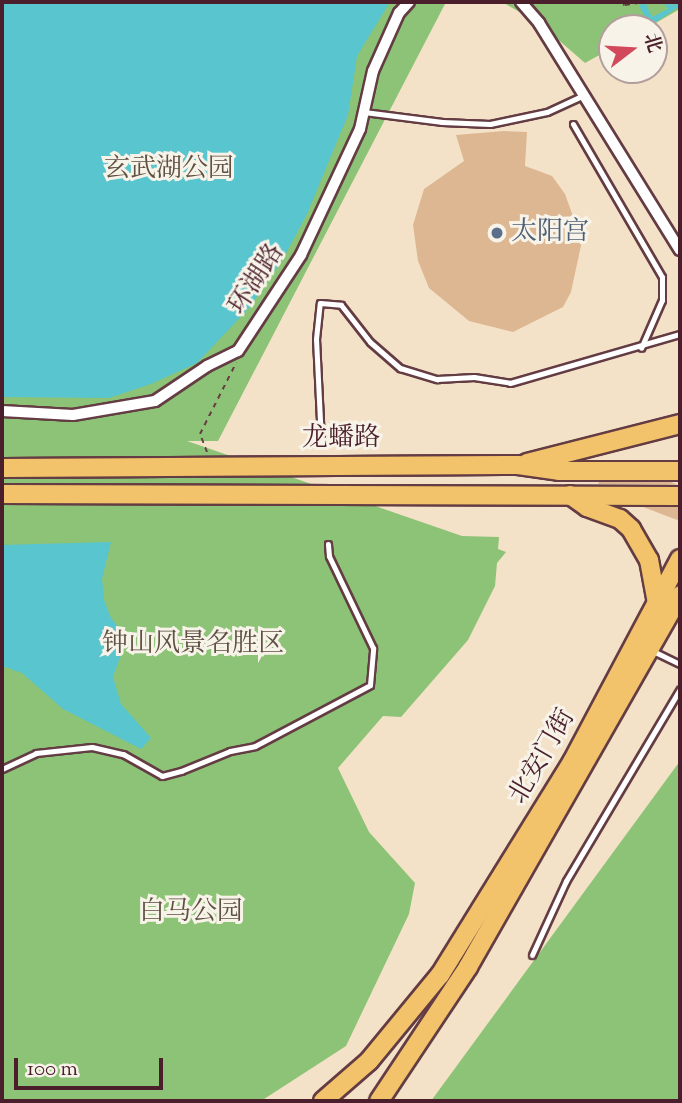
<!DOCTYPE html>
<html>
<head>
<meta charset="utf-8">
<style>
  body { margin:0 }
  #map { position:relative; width:682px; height:1103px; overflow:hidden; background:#f4e2c8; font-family:"Sorts Mill Goudy","Noto Serif SC",serif }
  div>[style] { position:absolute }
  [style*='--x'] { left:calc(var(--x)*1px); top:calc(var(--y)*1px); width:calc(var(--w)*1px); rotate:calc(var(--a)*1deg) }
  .green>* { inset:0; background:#8cc376 }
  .water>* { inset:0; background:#58c5cf }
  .building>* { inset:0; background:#ddb792 }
  .path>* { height:2px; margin-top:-1px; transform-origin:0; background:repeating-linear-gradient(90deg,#643c43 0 5px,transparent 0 10px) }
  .roads { filter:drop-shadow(2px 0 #643c43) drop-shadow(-2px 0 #643c43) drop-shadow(0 2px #643c43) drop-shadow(0 -2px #643c43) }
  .service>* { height:5px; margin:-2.5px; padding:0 2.5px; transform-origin:2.5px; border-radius:2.5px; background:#fff }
  .minor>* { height:10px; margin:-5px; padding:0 5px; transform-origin:5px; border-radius:5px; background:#fff }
  .primary>* { height:18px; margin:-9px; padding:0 9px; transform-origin:9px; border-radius:9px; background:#f2c36a }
  .dots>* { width:19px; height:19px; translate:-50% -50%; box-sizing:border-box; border:4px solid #f7f3e8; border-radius:50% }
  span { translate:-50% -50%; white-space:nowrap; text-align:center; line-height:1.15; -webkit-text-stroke:6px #f7f3e8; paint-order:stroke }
  .park-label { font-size:26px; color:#5e5042 }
  .service-label { font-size:26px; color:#4e5e75 }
  .left { translate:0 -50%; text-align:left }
  .street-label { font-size:26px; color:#4a1f2b }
  .frame { position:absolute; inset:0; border:4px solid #4a1f2b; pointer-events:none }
  .north { position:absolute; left:598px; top:14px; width:70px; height:70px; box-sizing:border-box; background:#f7f3e8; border:2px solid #b29e9c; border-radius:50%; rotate:73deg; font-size:19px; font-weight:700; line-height:28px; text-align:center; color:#4a1f2b }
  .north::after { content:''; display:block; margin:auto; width:24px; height:32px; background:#d1495b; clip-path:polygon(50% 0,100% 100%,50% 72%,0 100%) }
  .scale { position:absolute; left:14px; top:1058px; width:149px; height:32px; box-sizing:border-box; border:4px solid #4a1f2b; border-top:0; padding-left:9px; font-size:21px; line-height:24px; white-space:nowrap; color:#4a1f2b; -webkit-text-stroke:5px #f7f3e8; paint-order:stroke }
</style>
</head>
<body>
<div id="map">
  <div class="green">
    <i style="clip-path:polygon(2px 2px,446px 2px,218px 441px,187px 441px,462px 536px,499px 537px,498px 549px,506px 552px,497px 563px,495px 586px,468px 640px,401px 717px,383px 716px,338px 768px,369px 832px,415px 883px,409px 914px,346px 1046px,261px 1101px,2px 1101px)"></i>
    <i style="clip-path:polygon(502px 2px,680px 2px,680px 9px,647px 28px,612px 28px,612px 48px,585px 63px,539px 23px)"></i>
    <i style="clip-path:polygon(680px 761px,680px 1101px,431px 1101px)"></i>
  </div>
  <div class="water">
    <i style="clip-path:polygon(2px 2px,390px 2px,357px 56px,348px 115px,307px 214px,283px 259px,249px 308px,197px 363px,151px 384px,109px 398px,2px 397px)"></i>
    <i style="clip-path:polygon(645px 2px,652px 17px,668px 9px,663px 2px,672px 5px,680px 2px,680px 6px,647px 28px,633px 28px,647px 20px,639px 6px)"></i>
    <i style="clip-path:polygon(111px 542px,102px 579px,104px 600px,111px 618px,127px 638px,113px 677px,121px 704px,151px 738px,141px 749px,63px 709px,22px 673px,2px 666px,2px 545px)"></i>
  </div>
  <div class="building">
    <i style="clip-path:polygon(504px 131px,527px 132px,525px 166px,552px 176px,565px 194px,582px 241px,571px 292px,563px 307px,513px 332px,469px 321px,429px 288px,418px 261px,413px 225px,424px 189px,464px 161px,456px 135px)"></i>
    <i style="clip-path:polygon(599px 482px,671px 482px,678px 485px,598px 484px)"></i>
    <i style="clip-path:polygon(643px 507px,680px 507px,680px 521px)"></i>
  </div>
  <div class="path">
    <i style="--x:613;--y:2;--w:12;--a:14"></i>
    <i style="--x:625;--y:5;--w:18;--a:-9"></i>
    <i style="--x:207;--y:452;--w:19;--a:-111"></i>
    <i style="--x:200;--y:434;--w:80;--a:-63.1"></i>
  </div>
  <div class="roads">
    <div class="service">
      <i style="--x:364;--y:112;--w:79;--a:7.3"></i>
      <i style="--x:442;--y:122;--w:48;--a:2.4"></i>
      <i style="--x:490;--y:124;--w:58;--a:-11.9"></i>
      <i style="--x:547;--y:112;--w:41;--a:-24.7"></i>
      <i style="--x:573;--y:124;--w:177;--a:59.8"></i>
      <i style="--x:662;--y:277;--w:23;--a:90"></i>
      <i style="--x:662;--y:300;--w:52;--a:113.6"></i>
      <i style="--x:321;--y:441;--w:102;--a:-92.8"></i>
      <i style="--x:316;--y:339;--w:36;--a:-84"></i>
      <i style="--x:320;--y:303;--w:21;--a:5"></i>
      <i style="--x:341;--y:305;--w:47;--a:51.9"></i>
      <i style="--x:370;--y:342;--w:40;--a:41"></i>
      <i style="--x:400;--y:368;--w:39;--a:17"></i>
      <i style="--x:437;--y:379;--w:37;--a:-3"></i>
      <i style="--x:474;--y:377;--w:36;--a:9"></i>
      <i style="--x:510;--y:383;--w:177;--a:-16.1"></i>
      <i style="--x:651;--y:650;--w:32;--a:26"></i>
      <i style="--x:2;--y:769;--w:38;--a:-25"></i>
      <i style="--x:36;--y:753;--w:56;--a:-6.1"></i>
      <i style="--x:92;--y:747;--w:32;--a:13"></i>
      <i style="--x:123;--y:754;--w:45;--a:29.4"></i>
      <i style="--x:162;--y:776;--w:20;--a:-15"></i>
      <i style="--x:181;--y:771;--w:53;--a:-22.2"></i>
      <i style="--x:230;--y:751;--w:25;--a:-11"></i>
      <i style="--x:255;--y:746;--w:130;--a:-27.9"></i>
      <i style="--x:370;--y:685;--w:37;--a:-85"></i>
      <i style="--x:373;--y:648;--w:102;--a:-115.6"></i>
      <i style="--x:329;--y:556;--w:12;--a:-95"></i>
      <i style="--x:532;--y:955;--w:81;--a:-65.3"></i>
      <i style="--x:566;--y:881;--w:223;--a:-59.3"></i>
    </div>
    <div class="minor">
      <i style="--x:521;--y:2;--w:28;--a:49"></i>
      <i style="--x:539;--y:23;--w:267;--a:58.2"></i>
      <i style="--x:2;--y:411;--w:71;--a:3.2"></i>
      <i style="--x:73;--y:415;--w:83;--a:-9.7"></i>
      <i style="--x:155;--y:401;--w:63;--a:-33.9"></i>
      <i style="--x:207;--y:366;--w:34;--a:-26"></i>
      <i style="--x:238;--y:351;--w:115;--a:-56.7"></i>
      <i style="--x:301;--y:255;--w:139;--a:-64.9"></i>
      <i style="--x:360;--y:129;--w:59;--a:-77.4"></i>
      <i style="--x:373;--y:71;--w:64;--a:-65.9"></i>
      <i style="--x:399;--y:13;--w:15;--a:-48"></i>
    </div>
    <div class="primary">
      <i style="--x:527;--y:463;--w:158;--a:-14.3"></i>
      <i style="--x:2;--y:468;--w:516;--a:-0.33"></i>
      <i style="--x:518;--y:465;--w:41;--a:8.3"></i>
      <i style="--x:559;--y:471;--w:121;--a:0"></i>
      <i style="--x:2;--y:494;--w:678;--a:0.17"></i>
      <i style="--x:570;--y:495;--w:21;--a:35"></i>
      <i style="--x:587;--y:507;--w:35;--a:20"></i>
      <i style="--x:620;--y:519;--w:15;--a:42"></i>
      <i style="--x:631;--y:529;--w:36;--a:60"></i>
      <i style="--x:649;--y:560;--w:44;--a:79.5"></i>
      <i style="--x:323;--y:1101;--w:61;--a:-41"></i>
      <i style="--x:369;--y:1061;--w:112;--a:-50.5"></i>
      <i style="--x:440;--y:975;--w:251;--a:-58.2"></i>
      <i style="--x:572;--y:762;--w:230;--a:-62"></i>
      <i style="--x:379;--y:1101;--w:161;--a:-56.4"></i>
      <i style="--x:468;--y:967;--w:428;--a:-60.3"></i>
    </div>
  </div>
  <div class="dots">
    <i style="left:497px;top:233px;background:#5c6f8a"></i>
  </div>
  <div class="park-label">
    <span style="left:169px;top:170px">玄武湖公园</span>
    <span style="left:193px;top:645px">钟山风景名胜区</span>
    <span style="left:191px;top:913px">白马公园</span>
  </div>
  <div class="service-label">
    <span class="left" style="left:511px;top:233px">太阳宫</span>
  </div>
  <div class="street-label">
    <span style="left:257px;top:280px;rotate:-57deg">环湖路</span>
    <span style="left:341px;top:439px">龙蟠路</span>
    <span style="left:543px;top:757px;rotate:-60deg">北安门街</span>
  </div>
  <div class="frame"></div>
  <div class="north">北</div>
  <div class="scale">100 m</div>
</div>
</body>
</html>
